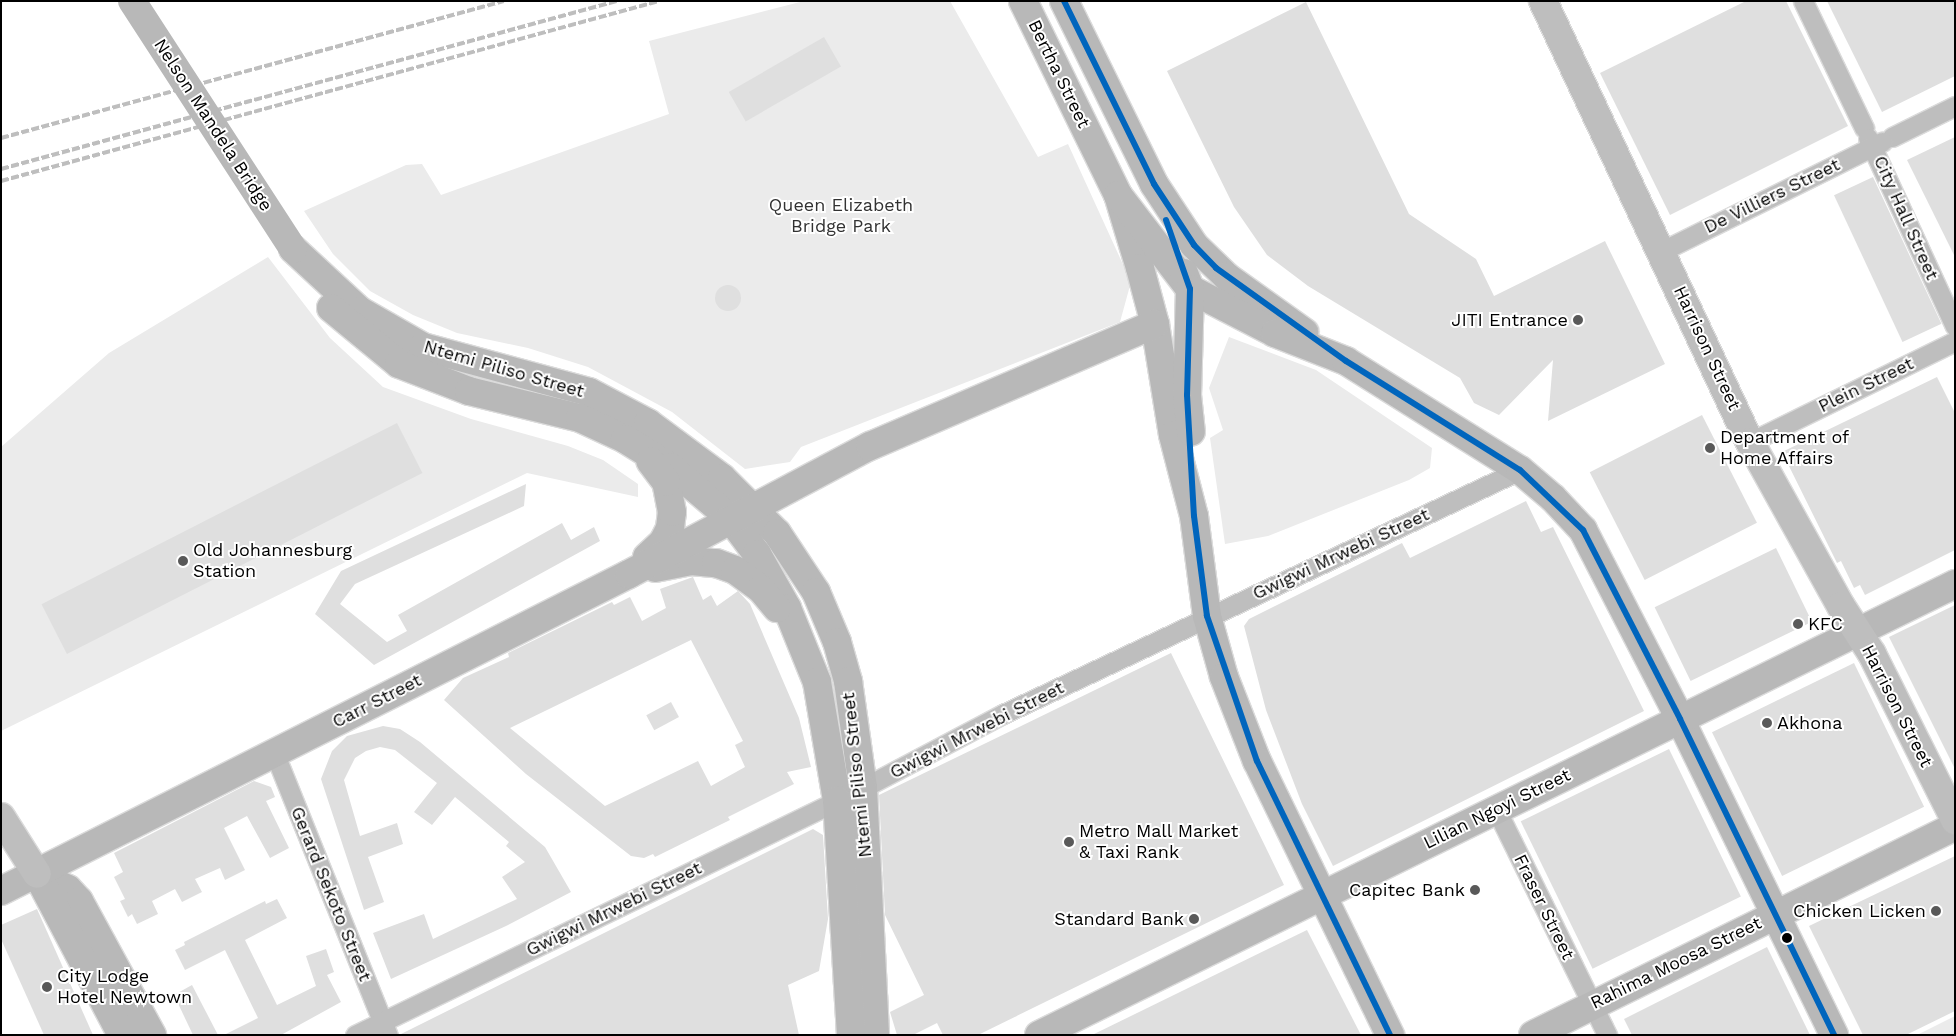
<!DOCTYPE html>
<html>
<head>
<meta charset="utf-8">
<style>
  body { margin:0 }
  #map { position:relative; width:1956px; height:1036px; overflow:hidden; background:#fff; font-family:"Work Sans",sans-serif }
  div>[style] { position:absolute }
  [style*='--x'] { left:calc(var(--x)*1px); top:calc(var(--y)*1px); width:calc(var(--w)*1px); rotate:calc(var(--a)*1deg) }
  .green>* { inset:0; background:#ebebeb }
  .building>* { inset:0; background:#dfdfdf; transform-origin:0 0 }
  .round { border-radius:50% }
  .roads { filter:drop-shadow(1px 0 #dbdbdb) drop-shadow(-1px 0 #dbdbdb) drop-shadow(0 1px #dbdbdb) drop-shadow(0 -1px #dbdbdb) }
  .street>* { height:19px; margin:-9.5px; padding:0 9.5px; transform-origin:9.5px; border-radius:9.5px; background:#bebebe }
  .secondary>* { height:28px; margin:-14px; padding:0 14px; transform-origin:14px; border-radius:14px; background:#b8b8b8 }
  .primary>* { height:28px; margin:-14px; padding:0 14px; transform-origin:14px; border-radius:14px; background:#bebebe }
  .highway>* { height:28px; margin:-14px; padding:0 14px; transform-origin:14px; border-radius:14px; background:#bebebe }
  .rail>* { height:4px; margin-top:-2px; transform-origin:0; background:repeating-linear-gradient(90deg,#bebebe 0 8px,transparent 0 10.5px) }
  .secondary-bridge>* { height:28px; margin:-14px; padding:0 14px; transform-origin:14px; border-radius:14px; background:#b8b8b8 }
  .bus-1>* { height:6px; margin:-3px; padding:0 3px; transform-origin:3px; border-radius:3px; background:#0065bd }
  .dots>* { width:14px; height:14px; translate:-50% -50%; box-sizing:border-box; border:2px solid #fff; border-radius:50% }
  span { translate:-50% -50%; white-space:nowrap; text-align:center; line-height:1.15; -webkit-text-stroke:4px #fff; paint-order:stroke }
  .street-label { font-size:18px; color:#000 }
  .park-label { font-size:18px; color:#323232 }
  .poi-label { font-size:18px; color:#000 }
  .right { translate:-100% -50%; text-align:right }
  .left { translate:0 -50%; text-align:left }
  .frame { position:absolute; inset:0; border:2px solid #000; pointer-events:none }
</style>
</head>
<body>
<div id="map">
  <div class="green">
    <i style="clip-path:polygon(804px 1px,950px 1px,1038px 157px,1068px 144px,1131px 282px,1120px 322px,801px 447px,790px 462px,745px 469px,672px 412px,588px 367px,528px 348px,457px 333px,413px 315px,370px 291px,333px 254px,304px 211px,406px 165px,422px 164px,441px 195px,669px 114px,649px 41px)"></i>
    <i style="clip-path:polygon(268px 257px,330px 338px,383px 387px,471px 419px,568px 446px,603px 460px,638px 484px,638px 497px,527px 473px,1px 731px,1px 447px,109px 353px)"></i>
    <i style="clip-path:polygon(1229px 337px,1316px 370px,1432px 448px,1430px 468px,1409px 480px,1268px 536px,1225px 544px,1210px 438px,1223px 430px,1209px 388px)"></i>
    <i style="clip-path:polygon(1955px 1016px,1955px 1035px,1917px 1035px)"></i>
  </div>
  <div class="building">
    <i style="clip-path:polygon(1746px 1px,1786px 1px,1848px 126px,1670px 215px,1600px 73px)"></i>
    <i style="clip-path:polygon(1827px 1px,1955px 1px,1955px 76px,1882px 112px)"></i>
    <i style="clip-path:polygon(1306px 2px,1409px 214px,1476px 259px,1494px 296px,1605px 241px,1665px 364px,1548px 421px,1553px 360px,1499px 415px,1474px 403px,1460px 378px,1308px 286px,1267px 255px,1234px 207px,1167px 71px)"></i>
    <i style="left:824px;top:37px;width:34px;height:110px;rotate:60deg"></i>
    <i style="clip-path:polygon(1955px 137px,1955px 257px,1907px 160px)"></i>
    <i style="left:1873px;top:177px;width:162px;height:43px;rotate:65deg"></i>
    <i class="round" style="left:715px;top:285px;width:26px;height:26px"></i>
    <i style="clip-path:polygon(1937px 377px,1955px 413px,1955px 550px,1865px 595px,1860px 585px,1854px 588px,1841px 561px,1837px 563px,1782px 452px)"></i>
    <i style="left:1702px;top:415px;width:121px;height:126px;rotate:63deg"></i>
    <i style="left:397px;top:423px;width:56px;height:399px;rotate:63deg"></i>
    <i style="clip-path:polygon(526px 484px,524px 506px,355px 584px,340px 604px,387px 642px,407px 631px,398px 615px,562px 523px,571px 540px,594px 527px,600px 541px,374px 665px,315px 614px,341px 571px)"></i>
    <i style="clip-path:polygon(1526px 501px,1541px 532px,1553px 527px,1644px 711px,1333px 866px,1302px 804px,1266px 710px,1244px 626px,1249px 619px,1402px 543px,1410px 558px)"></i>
    <i style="left:1776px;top:548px;width:82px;height:135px;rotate:64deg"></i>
    <i style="clip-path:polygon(evenodd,693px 577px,703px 600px,711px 595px,717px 606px,738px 591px,750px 604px,799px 718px,811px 767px,787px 772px,794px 784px,728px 817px,730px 820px,655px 857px,653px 854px,644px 858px,631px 856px,526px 774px,444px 700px,463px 678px,509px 657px,508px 653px,612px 602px,614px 605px,630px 597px,642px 621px,666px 608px,660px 589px,693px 577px,691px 640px,743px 741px,735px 745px,745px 767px,711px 786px,698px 761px,605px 806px,510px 728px,691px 640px)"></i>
    <i style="clip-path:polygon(1955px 605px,1955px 769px,1889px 637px)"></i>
    <i style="clip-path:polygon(1171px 653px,1284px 885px,978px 1035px,943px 1035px,937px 1023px,913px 1035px,897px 1035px,890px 1012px,924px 995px,885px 915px,879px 795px)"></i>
    <i style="left:1854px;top:663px;width:160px;height:158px;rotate:64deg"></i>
    <i style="left:671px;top:702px;width:17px;height:28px;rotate:62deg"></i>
    <i style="clip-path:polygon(383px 726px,400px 729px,420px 742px,545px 847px,571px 892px,506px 926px,391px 979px,373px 933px,424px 914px,433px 939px,517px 899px,502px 877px,525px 862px,506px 846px,509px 842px,455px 797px,432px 825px,414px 812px,437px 783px,395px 750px,380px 747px,366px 751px,355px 758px,344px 780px,360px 836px,397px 823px,403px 844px,368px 857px,384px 902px,364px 910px,321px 779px,332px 751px,347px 736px)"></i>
    <i style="left:1669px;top:749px;width:164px;height:165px;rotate:64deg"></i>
    <i style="clip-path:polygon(254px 781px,271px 787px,275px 797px,266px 801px,289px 848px,270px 858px,247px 816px,224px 828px,245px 870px,225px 880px,220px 868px,195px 879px,202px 892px,182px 902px,175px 889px,152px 901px,158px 914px,137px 924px,132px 914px,128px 917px,120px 901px,125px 899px,114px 877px,123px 872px,114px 853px)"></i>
    <i style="clip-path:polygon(813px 829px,823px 835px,828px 919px,819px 971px,788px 985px,799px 1035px,399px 1035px)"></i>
    <i style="clip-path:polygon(1955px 856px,1955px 1011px,1906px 1035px,1863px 1035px,1809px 926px)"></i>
    <i style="clip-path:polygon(277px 899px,287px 918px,245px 940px,277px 1005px,316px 986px,306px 956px,326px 949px,334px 972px,327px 975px,341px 1002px,281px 1035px,224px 1035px,258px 1018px,225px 950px,185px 970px,175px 950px,185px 945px,184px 942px,265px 901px,266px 904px)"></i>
    <i style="clip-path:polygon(37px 909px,93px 1035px,44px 1035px,1px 939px,1px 925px)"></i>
    <i style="clip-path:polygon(1307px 930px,1361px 1035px,1092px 1035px)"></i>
    <i style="clip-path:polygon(1767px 947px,1810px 1035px,1632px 1035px,1624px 1019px)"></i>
    <i style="clip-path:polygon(192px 985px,218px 1035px,193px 1035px,174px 995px)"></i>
  </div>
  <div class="roads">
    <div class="street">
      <i style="--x:1803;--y:1;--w:141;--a:64.3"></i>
      <i style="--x:1892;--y:137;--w:70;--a:-26.2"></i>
      <i style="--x:1868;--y:138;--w:207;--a:65.2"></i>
      <i style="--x:1662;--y:251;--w:246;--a:-26.4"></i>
      <i style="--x:1750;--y:442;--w:229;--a:-26.2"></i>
      <i style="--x:274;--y:752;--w:305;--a:68.1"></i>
      <i style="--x:1496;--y:809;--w:252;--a:63.8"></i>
      <i style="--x:355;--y:1035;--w:565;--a:-25.93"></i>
      <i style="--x:863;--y:788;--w:158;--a:-27.9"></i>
      <i style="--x:1003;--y:714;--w:572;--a:-25.27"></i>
    </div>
    <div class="secondary">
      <i style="--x:1023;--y:1;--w:216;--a:63.9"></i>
      <i style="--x:1118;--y:195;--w:76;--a:73.2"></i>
      <i style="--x:1140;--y:268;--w:58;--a:75"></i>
      <i style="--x:1155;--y:324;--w:112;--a:80.8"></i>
      <i style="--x:1173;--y:435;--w:84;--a:75.5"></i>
      <i style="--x:1194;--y:516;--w:101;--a:82.6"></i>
      <i style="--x:1207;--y:616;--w:63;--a:74.4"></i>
      <i style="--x:1224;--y:677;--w:90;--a:68.6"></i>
      <i style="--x:1257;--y:761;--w:305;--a:64.1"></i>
      <i style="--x:1064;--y:1;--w:204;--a:63.8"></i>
      <i style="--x:1154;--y:184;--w:73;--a:56.7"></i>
      <i style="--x:1194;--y:245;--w:46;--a:44.1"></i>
      <i style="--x:1227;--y:277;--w:95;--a:35.5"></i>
      <i style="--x:1118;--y:195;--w:118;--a:52.5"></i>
      <i style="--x:1190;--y:289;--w:96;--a:27.4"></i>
      <i style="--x:1275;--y:333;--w:76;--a:21.5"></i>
      <i style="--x:1346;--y:361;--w:205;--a:32.1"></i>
      <i style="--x:1520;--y:470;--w:43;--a:40.3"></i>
      <i style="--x:1553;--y:498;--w:44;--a:46.8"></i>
      <i style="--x:1583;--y:530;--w:212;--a:62.8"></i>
      <i style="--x:1680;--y:719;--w:352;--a:64"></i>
      <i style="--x:293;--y:249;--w:91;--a:42.8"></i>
      <i style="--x:360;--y:311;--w:73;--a:29.7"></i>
      <i style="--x:423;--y:347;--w:172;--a:15.2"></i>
      <i style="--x:589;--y:392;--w:67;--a:27.7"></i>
      <i style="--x:648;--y:423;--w:92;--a:36.6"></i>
      <i style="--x:722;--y:478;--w:78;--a:45"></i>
      <i style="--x:777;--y:533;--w:71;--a:56.5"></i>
      <i style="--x:816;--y:592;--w:54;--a:67.2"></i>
      <i style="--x:837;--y:642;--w:41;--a:74.2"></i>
      <i style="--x:848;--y:681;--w:108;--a:82"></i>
      <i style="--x:863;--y:788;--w:247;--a:87.2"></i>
      <i style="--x:1184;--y:273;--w:17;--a:69"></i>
      <i style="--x:1190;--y:289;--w:106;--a:91.6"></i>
      <i style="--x:1187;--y:395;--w:37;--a:84"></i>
      <i style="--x:331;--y:308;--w:88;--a:39.5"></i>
      <i style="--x:399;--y:364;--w:75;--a:21.1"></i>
      <i style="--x:469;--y:391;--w:114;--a:13.7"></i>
      <i style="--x:580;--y:418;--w:50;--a:25"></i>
      <i style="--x:625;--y:439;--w:53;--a:31.9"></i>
      <i style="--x:670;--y:467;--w:79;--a:40.4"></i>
      <i style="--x:730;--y:518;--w:45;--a:53.1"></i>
      <i style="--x:757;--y:554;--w:62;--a:60.9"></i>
      <i style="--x:787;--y:608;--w:80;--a:67.9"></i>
      <i style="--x:817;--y:682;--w:120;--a:80.4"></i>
      <i style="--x:837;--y:800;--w:235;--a:86.6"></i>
      <i style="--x:647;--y:557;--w:22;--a:-43"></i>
      <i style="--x:663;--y:542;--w:16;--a:-63"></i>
      <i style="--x:670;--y:528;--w:16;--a:-83"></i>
      <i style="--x:672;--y:512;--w:31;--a:-101"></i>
      <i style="--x:666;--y:482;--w:26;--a:-127"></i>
      <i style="--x:655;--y:568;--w:37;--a:-11"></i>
      <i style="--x:691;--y:561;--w:25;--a:5"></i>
      <i style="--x:716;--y:563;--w:20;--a:20"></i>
      <i style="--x:735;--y:570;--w:32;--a:36"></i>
      <i style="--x:761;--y:589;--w:25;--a:50"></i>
      <i style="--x:37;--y:874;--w:34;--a:26"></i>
      <i style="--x:68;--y:889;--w:16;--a:47"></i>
      <i style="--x:79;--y:901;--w:153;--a:61.4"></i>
      <i style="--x:37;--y:874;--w:182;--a:62.2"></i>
      <i style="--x:1;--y:891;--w:703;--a:-26.78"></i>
      <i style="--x:629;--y:574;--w:273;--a:-28"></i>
      <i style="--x:870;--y:446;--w:310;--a:-23.2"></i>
      <i style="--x:1039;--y:1035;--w:1021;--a:-26.21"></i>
      <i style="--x:1533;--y:1035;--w:471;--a:-26.3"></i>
    </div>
    <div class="primary">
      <i style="--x:1543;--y:1;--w:487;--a:64.9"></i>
      <i style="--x:1750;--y:442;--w:188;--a:61"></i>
      <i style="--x:1841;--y:606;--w:57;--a:57.1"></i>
      <i style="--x:1872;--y:654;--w:186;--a:63.4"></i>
    </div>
    <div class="highway">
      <i style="--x:1;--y:817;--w:67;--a:57.7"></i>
    </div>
  </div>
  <div class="rail">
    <i style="--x:1;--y:138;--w:521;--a:-15.24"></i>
    <i style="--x:1;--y:169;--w:638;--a:-15.26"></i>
    <i style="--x:1;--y:181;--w:682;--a:-15.3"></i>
  </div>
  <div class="secondary-bridge">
    <i style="--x:132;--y:1;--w:296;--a:57"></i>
  </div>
  <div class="bus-1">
    <i style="--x:1064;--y:1;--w:204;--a:63.8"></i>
    <i style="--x:1154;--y:184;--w:73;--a:56.7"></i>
    <i style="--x:1194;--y:245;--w:32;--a:46"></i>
    <i style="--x:1216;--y:268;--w:160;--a:35.6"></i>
    <i style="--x:1346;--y:361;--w:205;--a:32.1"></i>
    <i style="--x:1520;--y:470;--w:87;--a:43.6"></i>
    <i style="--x:1583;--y:530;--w:212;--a:62.8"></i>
    <i style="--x:1680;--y:719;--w:352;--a:64"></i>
    <i style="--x:1166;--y:220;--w:73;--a:70.8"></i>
    <i style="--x:1190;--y:289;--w:106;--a:91.6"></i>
    <i style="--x:1187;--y:395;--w:121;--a:86.7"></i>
    <i style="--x:1194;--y:516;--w:101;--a:82.6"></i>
    <i style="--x:1207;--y:616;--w:153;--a:71"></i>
    <i style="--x:1257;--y:761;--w:305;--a:64.1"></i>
  </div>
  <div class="dots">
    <i style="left:1578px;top:320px;background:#595959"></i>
    <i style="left:1710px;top:448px;background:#595959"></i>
    <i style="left:183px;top:561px;background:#595959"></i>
    <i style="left:1798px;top:624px;background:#595959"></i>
    <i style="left:1767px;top:723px;background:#595959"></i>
    <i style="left:1069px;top:842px;background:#595959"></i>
    <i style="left:1475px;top:890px;background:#595959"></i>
    <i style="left:1936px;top:911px;background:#595959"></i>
    <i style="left:1194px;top:919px;background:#595959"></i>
    <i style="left:1787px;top:938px;background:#000"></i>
    <i style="left:47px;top:987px;background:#595959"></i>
  </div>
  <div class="street-label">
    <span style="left:1059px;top:74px;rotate:64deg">Bertha Street</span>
    <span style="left:213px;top:125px;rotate:57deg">Nelson Mandela Bridge</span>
    <span style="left:1772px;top:196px;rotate:-26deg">De Villiers Street</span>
    <span style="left:1906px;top:218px;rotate:66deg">City Hall Street</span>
    <span style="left:1707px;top:348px;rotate:65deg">Harrison Street</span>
    <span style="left:504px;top:369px;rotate:16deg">Ntemi Piliso Street</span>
    <span style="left:1866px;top:385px;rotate:-26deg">Plein Street</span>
    <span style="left:1341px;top:554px;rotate:-25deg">Gwigwi Mrwebi Street</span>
    <span style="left:377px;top:701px;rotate:-27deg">Carr Street</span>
    <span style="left:1897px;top:706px;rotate:63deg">Harrison Street</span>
    <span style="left:977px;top:730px;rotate:-27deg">Gwigwi Mrwebi Street</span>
    <span style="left:857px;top:775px;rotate:-96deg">Ntemi Piliso Street</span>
    <span style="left:1497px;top:809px;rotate:-26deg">Lilian Ngoyi Street</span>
    <span style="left:331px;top:894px;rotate:68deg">Gerard Sekoto Street</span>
    <span style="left:1544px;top:907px;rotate:64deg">Fraser Street</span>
    <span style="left:614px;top:909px;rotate:-26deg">Gwigwi Mrwebi Street</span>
    <span style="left:1676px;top:963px;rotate:-26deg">Rahima Moosa Street</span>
  </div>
  <div class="park-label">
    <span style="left:841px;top:216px">Queen Elizabeth<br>Bridge Park</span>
  </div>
  <div class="poi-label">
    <span class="right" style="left:1568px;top:320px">JITI Entrance</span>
    <span class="left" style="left:1720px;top:448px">Department of<br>Home Affairs</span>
    <span class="left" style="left:193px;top:561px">Old Johannesburg<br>Station</span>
    <span class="left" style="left:1808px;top:624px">KFC</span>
    <span class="left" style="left:1777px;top:723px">Akhona</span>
    <span class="left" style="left:1079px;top:842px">Metro Mall Market<br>&amp; Taxi Rank</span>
    <span class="right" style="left:1465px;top:890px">Capitec Bank</span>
    <span class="right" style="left:1926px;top:911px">Chicken Licken</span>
    <span class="right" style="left:1184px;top:919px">Standard Bank</span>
    <span class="left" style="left:57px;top:987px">City Lodge<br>Hotel Newtown</span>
  </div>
  <div class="frame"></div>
</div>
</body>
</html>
